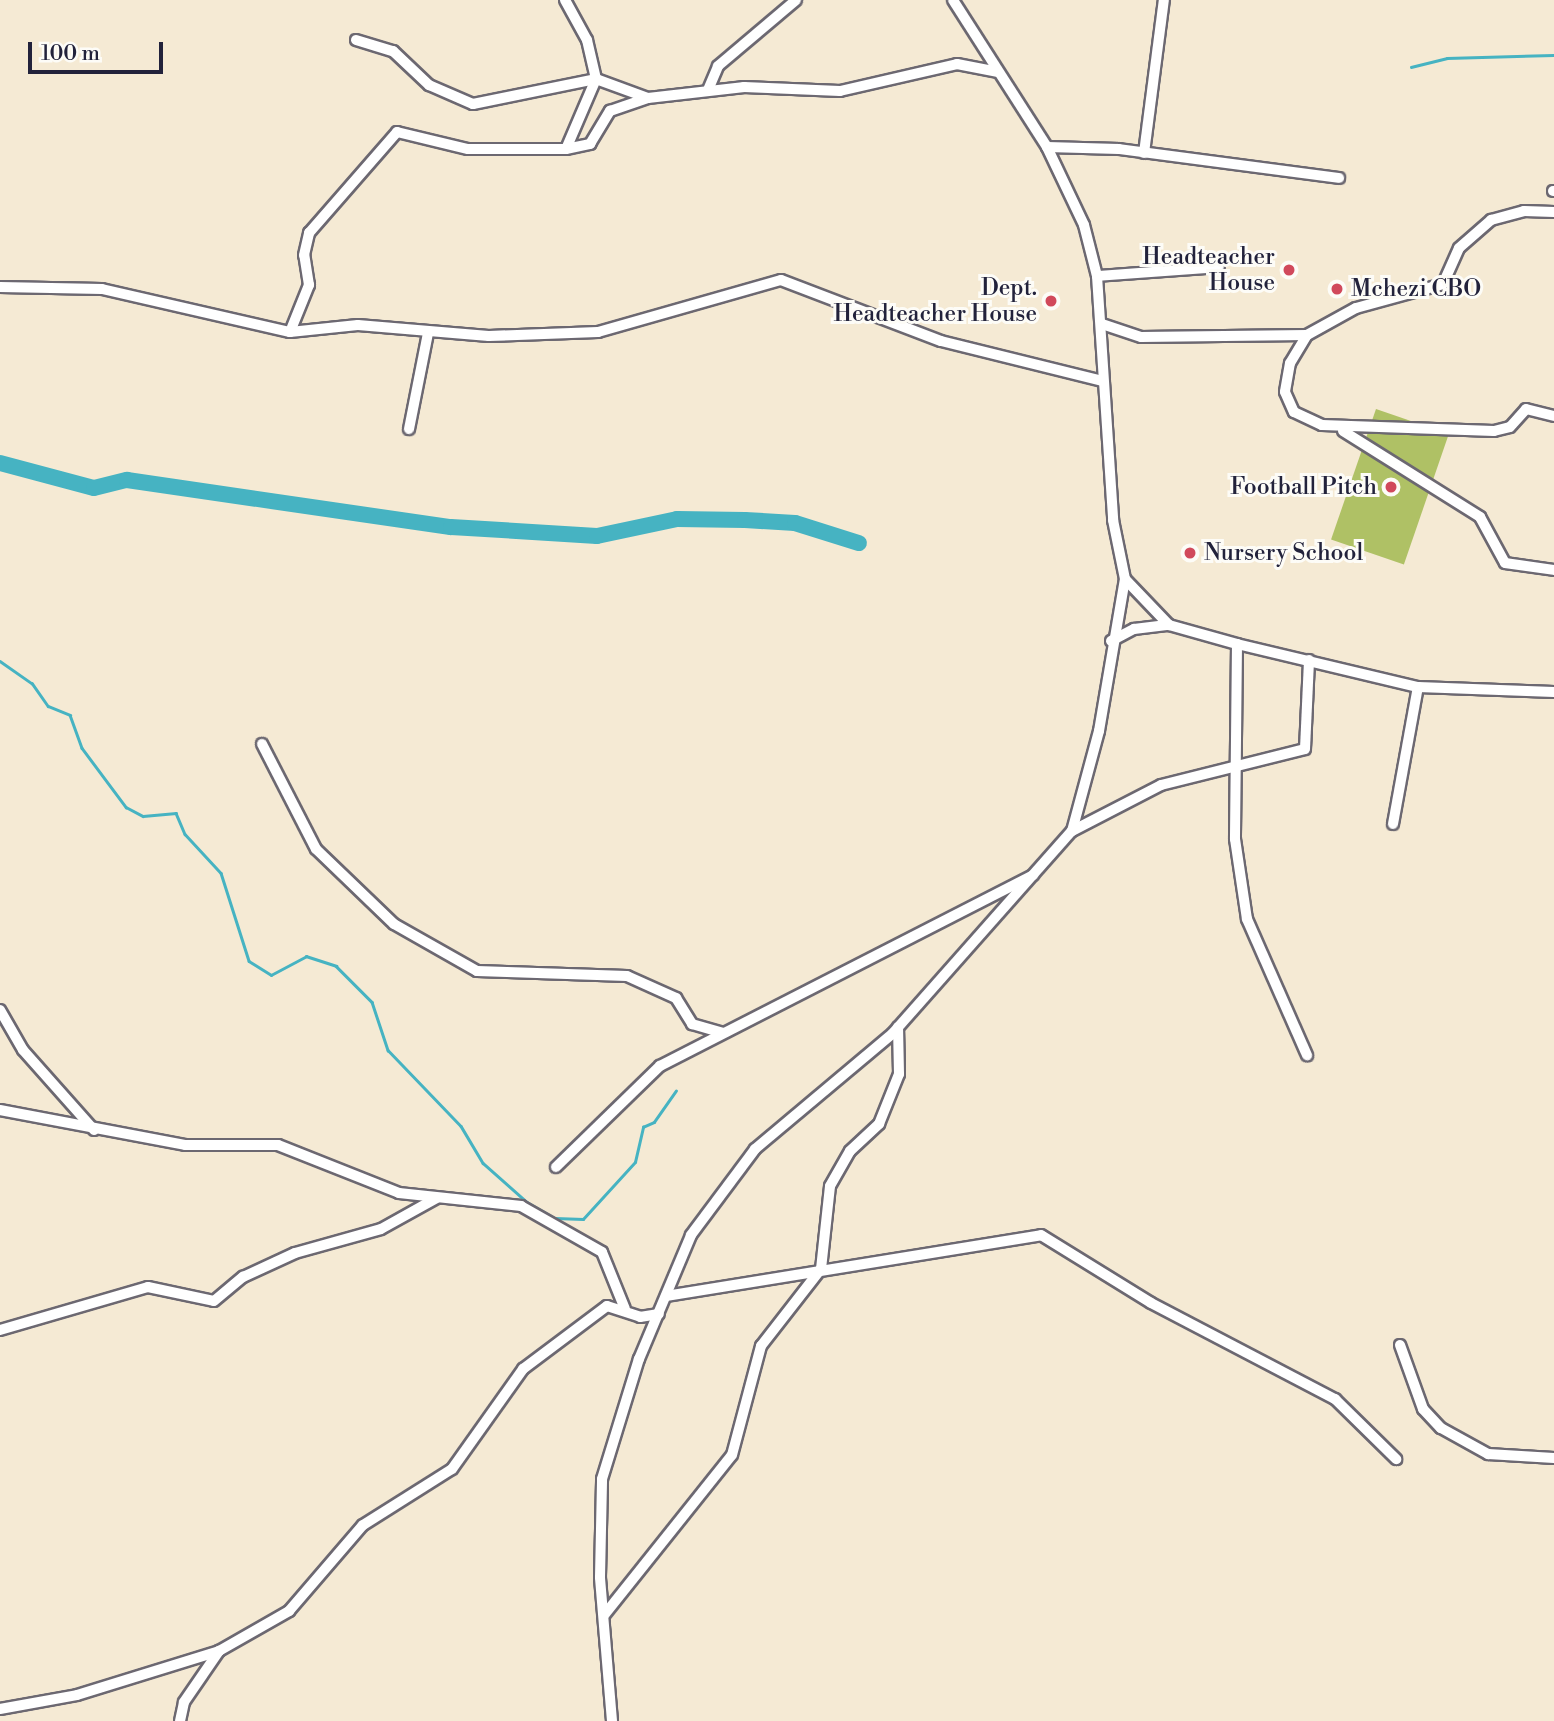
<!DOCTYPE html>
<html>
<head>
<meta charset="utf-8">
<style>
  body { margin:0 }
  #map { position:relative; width:1554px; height:1721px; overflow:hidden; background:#f5ead4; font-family:"Libre Bodoni",serif }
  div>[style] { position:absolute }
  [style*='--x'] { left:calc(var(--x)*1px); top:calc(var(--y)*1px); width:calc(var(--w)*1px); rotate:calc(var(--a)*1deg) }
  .green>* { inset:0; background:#afc165; transform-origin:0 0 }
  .stream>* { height:2.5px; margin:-1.25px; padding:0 1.25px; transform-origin:1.25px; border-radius:1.25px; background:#46b3c2 }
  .river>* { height:16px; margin:-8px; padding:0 8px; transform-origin:8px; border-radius:8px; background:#46b3c2 }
  .roads { filter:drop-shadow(2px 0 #6c6871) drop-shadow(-2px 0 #6c6871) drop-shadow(0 2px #6c6871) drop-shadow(0 -2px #6c6871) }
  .minor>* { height:10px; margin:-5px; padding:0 5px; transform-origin:5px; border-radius:5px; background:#fff }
  .dots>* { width:19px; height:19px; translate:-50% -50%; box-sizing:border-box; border:4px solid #fdfcf7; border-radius:50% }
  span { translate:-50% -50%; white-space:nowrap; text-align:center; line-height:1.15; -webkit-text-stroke:6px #fdfcf7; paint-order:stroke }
  .poi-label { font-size:23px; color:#22223b }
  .right { translate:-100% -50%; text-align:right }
  .left { translate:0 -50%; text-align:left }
  .scale { position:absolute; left:28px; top:42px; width:135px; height:32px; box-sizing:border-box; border:4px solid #22223b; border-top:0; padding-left:9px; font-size:21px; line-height:24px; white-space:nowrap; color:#22223b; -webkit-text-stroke:5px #fdfcf7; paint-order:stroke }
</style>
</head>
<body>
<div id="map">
  <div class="green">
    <i style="left:1376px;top:409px;width:77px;height:138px;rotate:19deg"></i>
  </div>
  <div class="stream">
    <i style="--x:1411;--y:67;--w:37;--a:-14"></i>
    <i style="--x:1447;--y:58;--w:107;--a:-1.6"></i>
    <i style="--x:0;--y:661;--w:39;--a:35"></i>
    <i style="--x:32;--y:683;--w:28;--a:55"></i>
    <i style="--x:48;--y:706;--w:24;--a:22"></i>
    <i style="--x:70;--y:715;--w:35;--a:70"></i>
    <i style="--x:82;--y:748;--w:74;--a:53.3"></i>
    <i style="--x:126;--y:807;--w:19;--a:28"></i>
    <i style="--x:143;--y:816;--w:33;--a:-5"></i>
    <i style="--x:176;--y:813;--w:23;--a:67"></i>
    <i style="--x:185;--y:834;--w:53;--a:47.3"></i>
    <i style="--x:221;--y:873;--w:92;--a:72.3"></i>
    <i style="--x:249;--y:961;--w:26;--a:32"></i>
    <i style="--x:271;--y:975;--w:40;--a:-28"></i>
    <i style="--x:306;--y:956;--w:32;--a:18"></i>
    <i style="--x:336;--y:966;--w:51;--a:45"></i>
    <i style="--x:372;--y:1002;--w:51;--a:71.6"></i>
    <i style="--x:388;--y:1050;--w:105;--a:46.2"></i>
    <i style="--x:461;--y:1126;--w:43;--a:59.3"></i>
    <i style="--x:483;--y:1163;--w:59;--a:41.6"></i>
    <i style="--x:527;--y:1202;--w:32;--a:30"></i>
    <i style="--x:555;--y:1218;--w:28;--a:2"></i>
    <i style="--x:583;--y:1219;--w:77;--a:-47.6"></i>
    <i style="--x:635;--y:1162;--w:36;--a:-77"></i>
    <i style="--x:643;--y:1127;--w:12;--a:-24"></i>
    <i style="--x:654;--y:1122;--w:38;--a:-55"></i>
  </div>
  <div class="river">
    <i style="--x:0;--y:463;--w:97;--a:14.9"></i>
    <i style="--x:94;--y:488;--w:34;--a:-14"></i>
    <i style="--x:127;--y:480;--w:327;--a:8.3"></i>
    <i style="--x:451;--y:527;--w:146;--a:3.5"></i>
    <i style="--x:597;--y:536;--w:82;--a:-12"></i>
    <i style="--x:677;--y:519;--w:68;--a:0.8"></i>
    <i style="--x:745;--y:520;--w:50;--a:3.4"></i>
    <i style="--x:795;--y:523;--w:67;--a:17.4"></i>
  </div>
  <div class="roads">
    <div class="minor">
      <i style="--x:565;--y:0;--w:46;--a:61.2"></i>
      <i style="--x:587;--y:40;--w:40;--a:77"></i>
      <i style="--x:596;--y:79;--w:76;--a:113.2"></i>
      <i style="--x:953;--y:0;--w:174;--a:57.4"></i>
      <i style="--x:1047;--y:147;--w:86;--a:64.6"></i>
      <i style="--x:1084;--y:225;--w:53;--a:75.7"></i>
      <i style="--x:1097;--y:276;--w:245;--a:86.2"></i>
      <i style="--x:1113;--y:520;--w:60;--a:78.5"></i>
      <i style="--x:1125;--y:579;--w:64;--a:46.3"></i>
      <i style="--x:1169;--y:625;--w:71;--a:15.6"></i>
      <i style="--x:1237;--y:644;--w:186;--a:13.4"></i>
      <i style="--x:1418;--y:687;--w:136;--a:2.1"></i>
      <i style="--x:356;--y:40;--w:39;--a:17"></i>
      <i style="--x:393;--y:51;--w:50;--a:43.4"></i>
      <i style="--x:429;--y:85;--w:48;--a:23.4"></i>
      <i style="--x:473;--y:104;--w:126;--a:-11.5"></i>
      <i style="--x:596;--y:79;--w:55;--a:20.1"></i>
      <i style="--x:708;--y:90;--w:26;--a:-67"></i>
      <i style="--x:718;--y:66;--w:102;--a:-40.2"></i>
      <i style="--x:1047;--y:147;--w:72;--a:1.6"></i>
      <i style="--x:1119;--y:149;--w:222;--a:7.5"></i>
      <i style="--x:1144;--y:153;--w:154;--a:-82.6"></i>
      <i style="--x:1553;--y:191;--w:1;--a:0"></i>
      <i style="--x:1097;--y:276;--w:122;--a:-4.2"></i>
      <i style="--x:0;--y:287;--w:102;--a:1.1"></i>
      <i style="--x:102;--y:289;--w:193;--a:12.9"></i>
      <i style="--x:290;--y:332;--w:68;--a:-5.9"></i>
      <i style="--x:358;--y:325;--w:131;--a:4.8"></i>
      <i style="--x:489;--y:336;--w:109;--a:-2.1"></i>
      <i style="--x:598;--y:332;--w:190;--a:-15.9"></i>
      <i style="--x:781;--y:280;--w:171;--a:20.9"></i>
      <i style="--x:941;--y:341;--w:167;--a:13.9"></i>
      <i style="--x:1102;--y:324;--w:41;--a:18.4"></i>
      <i style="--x:1141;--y:337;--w:166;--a:-0.7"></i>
      <i style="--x:1307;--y:335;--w:56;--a:-28.9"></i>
      <i style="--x:1356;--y:308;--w:90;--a:-15.4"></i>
      <i style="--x:1443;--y:284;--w:39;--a:-66"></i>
      <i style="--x:1459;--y:248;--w:43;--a:-41.2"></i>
      <i style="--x:1491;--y:220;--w:34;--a:-15"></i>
      <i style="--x:1524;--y:211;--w:30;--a:2"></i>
      <i style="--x:290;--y:332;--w:51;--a:-68"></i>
      <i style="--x:309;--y:285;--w:30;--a:-99"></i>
      <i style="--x:304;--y:255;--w:23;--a:-77"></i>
      <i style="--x:309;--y:233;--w:134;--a:-48.9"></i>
      <i style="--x:397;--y:132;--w:73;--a:13.5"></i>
      <i style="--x:468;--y:149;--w:98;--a:0"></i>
      <i style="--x:566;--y:149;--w:25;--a:-12"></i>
      <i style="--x:590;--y:144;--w:39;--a:-59"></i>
      <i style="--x:610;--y:111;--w:40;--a:-18.9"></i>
      <i style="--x:648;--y:98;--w:97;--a:-6.5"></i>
      <i style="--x:744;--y:87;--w:96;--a:2.4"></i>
      <i style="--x:840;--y:91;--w:120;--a:-13"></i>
      <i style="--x:957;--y:64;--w:42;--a:11"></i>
      <i style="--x:1307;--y:335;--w:33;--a:121"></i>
      <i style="--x:1290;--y:363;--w:29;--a:100"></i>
      <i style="--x:1285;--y:392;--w:22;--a:66"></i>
      <i style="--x:1294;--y:412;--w:31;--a:25"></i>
      <i style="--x:1322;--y:425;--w:172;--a:2"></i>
      <i style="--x:1494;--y:431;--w:16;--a:-14"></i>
      <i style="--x:1510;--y:427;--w:24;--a:-48"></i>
      <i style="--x:1526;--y:409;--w:29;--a:14"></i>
      <i style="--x:409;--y:429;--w:98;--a:-78.8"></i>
      <i style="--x:1343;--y:431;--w:162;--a:32.1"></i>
      <i style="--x:1480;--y:517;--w:52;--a:61.5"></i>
      <i style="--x:1505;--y:563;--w:49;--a:8.1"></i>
      <i style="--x:1111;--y:641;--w:26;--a:-28"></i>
      <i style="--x:1134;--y:629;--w:35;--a:-7"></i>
      <i style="--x:1237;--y:644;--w:195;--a:90.6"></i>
      <i style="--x:1235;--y:839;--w:81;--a:81.5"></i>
      <i style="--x:1247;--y:919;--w:149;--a:66.2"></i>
      <i style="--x:262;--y:744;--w:118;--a:62.8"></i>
      <i style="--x:316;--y:849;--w:108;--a:43.9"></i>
      <i style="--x:394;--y:924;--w:95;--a:29.5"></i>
      <i style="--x:477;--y:971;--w:150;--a:1.9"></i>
      <i style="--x:627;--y:976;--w:54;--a:24.2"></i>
      <i style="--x:676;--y:998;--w:31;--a:58"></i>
      <i style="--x:692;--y:1024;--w:32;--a:16"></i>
      <i style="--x:1393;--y:824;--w:139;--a:-79.7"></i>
      <i style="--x:1072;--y:831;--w:100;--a:-27.3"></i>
      <i style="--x:1161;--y:785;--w:148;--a:-14"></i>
      <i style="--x:1305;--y:749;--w:89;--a:-87.4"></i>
      <i style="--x:0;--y:1010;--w:46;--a:60.1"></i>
      <i style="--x:23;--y:1050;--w:107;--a:48.4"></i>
      <i style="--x:0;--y:1110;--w:188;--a:10.7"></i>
      <i style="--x:185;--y:1145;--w:93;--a:0"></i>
      <i style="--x:278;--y:1145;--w:130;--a:21.6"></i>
      <i style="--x:399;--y:1193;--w:123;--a:6.1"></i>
      <i style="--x:521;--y:1206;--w:93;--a:29.6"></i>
      <i style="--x:602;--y:1252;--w:61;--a:68"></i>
      <i style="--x:556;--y:1167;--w:145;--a:-44.2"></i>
      <i style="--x:660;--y:1066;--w:419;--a:-27.1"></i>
      <i style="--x:666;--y:1296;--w:380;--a:-9.2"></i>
      <i style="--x:1041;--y:1235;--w:129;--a:31.7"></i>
      <i style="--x:1151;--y:1303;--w:208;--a:27.6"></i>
      <i style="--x:1335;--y:1399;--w:86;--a:44.5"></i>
      <i style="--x:0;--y:1330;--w:154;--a:-16.2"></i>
      <i style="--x:148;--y:1287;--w:67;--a:12"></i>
      <i style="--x:214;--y:1301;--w:38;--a:-40"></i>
      <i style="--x:243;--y:1277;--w:57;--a:-24.8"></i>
      <i style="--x:295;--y:1253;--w:89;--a:-15.6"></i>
      <i style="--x:381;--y:1229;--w:64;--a:-29"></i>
      <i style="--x:1400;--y:1345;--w:68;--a:70.2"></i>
      <i style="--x:1423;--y:1409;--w:26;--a:47"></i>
      <i style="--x:1441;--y:1428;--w:54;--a:29"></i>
      <i style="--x:1488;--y:1454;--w:66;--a:3.5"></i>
      <i style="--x:605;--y:1614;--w:203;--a:-51.4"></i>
      <i style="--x:732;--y:1455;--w:113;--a:-75.1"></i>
      <i style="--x:761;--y:1346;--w:98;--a:-52.1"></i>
      <i style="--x:821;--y:1269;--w:83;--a:-83.8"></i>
      <i style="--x:830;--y:1186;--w:40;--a:-60.3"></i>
      <i style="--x:850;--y:1151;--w:40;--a:-43"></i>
      <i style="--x:879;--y:1124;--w:54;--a:-68.2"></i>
      <i style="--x:899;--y:1074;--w:47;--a:-91.2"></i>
      <i style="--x:0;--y:1709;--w:78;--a:-10.3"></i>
      <i style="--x:77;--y:1695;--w:149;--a:-17.2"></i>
      <i style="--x:219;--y:1651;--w:81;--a:-29.7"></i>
      <i style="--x:289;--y:1611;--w:113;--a:-49.3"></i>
      <i style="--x:363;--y:1525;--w:105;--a:-32.2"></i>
      <i style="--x:452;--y:1469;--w:123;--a:-54.6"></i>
      <i style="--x:523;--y:1369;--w:105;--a:-36.9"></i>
      <i style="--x:607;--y:1306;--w:35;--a:18"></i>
      <i style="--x:640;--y:1317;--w:19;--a:-9"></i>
      <i style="--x:180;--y:1721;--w:19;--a:-78"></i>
      <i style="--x:184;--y:1702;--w:62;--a:-55.5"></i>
      <i style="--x:612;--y:1721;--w:144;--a:-94.8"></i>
      <i style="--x:600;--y:1577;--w:98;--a:-88.8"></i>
      <i style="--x:602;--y:1479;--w:126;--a:-72.9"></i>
      <i style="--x:639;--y:1359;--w:134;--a:-67.2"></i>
      <i style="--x:691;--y:1235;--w:107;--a:-53.3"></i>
      <i style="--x:755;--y:1149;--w:180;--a:-40"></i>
      <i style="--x:893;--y:1033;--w:270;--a:-48.5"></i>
      <i style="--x:1072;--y:831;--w:104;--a:-74.9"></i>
      <i style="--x:1099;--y:731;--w:154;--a:-80.3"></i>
    </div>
  </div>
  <div class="dots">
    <i style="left:1289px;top:270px;background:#d1495b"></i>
    <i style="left:1337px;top:289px;background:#d1495b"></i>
    <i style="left:1051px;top:301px;background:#d1495b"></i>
    <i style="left:1391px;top:487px;background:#d1495b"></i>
    <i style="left:1190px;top:553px;background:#d1495b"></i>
  </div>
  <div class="poi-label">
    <span class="right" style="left:1275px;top:270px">Headteacher<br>House</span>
    <span class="right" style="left:1037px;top:301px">Dept.<br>Headteacher House</span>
    <span class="left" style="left:1351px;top:289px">Mchezi CBO</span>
    <span class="right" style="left:1377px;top:487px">Football Pitch</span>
    <span class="left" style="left:1204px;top:553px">Nursery School</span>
  </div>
  <div class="scale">100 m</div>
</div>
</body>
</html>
